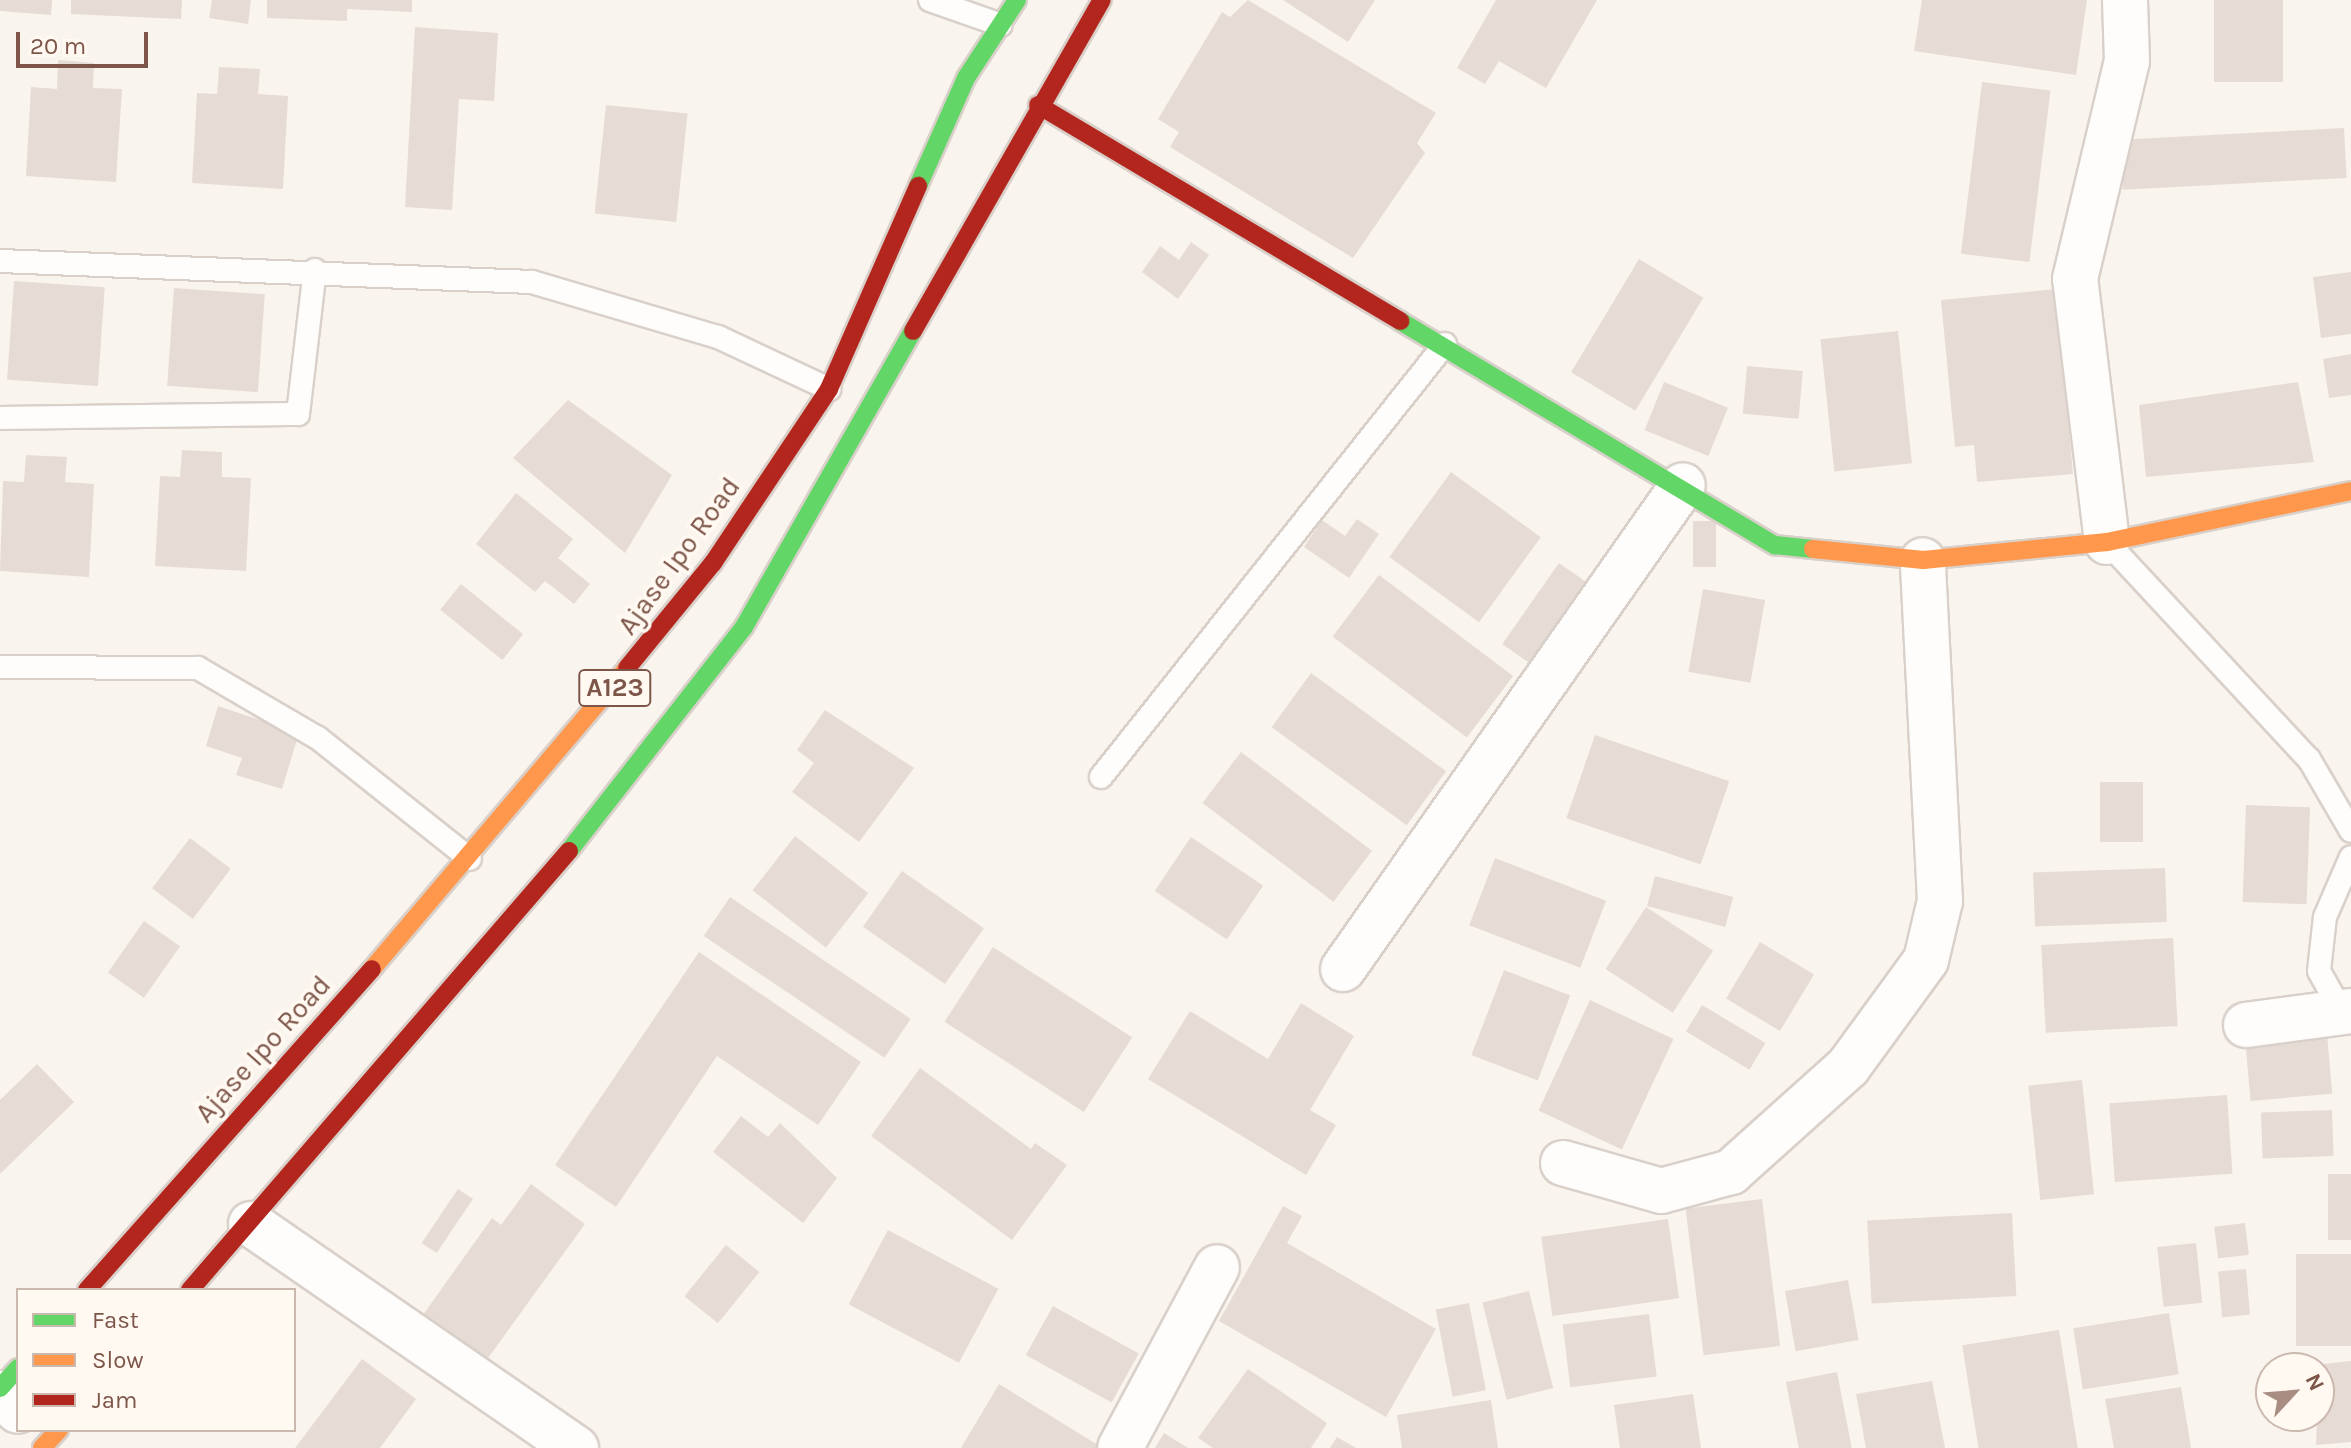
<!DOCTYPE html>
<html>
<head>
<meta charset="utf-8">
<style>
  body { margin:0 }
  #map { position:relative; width:2351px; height:1448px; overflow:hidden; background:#faf4ee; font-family:Karla,sans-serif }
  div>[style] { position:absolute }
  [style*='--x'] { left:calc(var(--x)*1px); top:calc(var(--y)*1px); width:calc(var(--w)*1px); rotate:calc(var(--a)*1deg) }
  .building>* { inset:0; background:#e7dbd5; transform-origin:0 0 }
  .roads { filter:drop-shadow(2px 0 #d9d0ca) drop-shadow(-2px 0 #d9d0ca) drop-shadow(0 2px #d9d0ca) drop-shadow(0 -2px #d9d0ca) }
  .lane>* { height:22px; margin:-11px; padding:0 11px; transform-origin:11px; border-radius:11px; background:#fefdfc }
  .street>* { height:44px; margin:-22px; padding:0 22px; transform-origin:22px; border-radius:22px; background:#fefdfc }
  .fast>* { height:18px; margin:-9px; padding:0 9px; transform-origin:9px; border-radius:9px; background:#63d668 }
  .slow>* { height:18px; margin:-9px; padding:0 9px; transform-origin:9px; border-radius:9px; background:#ff974d }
  .jam>* { height:18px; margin:-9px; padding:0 9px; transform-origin:9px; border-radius:9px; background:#b3261e }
  span { translate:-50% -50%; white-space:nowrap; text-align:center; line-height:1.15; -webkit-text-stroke:7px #fff9f2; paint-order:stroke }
  .shield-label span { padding:2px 6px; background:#fff9f2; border:2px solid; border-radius:6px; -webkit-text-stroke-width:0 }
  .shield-label { font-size:26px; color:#7d5649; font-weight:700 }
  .street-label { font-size:28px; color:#7d5649 }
  .legend { position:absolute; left:16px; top:1288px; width:280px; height:144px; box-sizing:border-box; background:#fff9f2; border:2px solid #cbb8ae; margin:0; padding:10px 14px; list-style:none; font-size:24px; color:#7d5649 }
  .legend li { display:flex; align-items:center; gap:16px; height:40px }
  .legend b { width:40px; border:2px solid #cbb8ae }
  .north { position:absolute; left:2255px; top:1352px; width:80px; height:80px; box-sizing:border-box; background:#fff9f2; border:2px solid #cbb8ae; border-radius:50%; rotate:64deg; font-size:22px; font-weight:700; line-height:32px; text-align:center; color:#7d5649 }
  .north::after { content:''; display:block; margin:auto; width:28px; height:36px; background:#a98d83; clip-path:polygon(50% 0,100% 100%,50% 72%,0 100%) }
  .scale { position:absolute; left:16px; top:32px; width:132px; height:36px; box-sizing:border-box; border:4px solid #7d5649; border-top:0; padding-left:10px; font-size:24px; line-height:28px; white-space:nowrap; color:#7d5649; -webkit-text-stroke:6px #fff9f2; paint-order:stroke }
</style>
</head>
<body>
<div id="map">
  <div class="building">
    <i style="clip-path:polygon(0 0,52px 0,51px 15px,0 11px)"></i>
    <i style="clip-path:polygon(71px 0,182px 0,181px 19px,71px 14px)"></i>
    <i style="clip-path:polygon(212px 0,251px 0,248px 24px,209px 18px)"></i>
    <i style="clip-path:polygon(267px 0,412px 0,412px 12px,347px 9px,347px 21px,267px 18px)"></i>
    <i style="clip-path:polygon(1248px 0,1436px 113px,1417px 143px,1425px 153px,1353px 258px,1170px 147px,1179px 132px,1158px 119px,1222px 12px,1230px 17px)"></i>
    <i style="clip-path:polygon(1283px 0,1375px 0,1348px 42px)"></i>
    <i style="clip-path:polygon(1496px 0,1597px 0,1546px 88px,1499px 61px,1485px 84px,1457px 68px)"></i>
    <i style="clip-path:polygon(1922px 0,2087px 0,2076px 75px,1914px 51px)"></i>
    <i style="left:2214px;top:0;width:69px;height:82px"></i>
    <i style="clip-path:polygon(415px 27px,498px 33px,494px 101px,459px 99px,452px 210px,405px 207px)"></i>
    <i style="clip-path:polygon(58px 60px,94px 63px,93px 88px,122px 89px,116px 182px,26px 176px,31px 87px,57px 89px)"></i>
    <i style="clip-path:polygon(219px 67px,260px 69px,258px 94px,288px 96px,283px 189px,192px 183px,197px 93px,217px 94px)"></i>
    <i style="left:1982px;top:82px;width:69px;height:173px;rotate:7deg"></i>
    <i style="left:606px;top:105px;width:82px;height:109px;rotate:6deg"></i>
    <i style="left:2344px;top:128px;width:50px;height:224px;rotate:87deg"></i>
    <i style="clip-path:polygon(1191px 242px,1209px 255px,1178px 299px,1142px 272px,1160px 246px,1179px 260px)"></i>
    <i style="left:1639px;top:259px;width:75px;height:132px;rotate:31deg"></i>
    <i style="clip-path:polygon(2351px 272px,2351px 334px,2321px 338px,2313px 277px)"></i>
    <i style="left:14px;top:281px;width:91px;height:99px;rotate:4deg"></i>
    <i style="left:174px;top:288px;width:91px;height:98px;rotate:4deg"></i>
    <i style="clip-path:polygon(2057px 289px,2073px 474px,1977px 482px,1974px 445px,1955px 447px,1941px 300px)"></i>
    <i style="left:1898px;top:331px;width:133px;height:78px;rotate:84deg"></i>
    <i style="clip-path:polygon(2351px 354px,2351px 395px,2329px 398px,2323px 359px)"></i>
    <i style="left:1747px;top:366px;width:56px;height:48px;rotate:5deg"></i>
    <i style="left:1664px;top:382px;width:69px;height:52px;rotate:22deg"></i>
    <i style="clip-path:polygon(2298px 382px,2314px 462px,2146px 477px,2139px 405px)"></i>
    <i style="clip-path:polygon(568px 400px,672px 475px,625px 553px,513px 458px)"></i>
    <i style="clip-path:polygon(182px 450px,222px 452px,222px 477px,251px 478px,246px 571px,155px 566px,160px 476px,180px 477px)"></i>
    <i style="clip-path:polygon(26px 455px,67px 457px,65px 482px,94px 484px,89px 577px,0 571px,3px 481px,24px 482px)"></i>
    <i style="left:1451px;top:472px;width:111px;height:105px;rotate:36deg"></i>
    <i style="clip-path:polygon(516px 493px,573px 539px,558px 558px,590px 584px,574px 604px,545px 581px,535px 592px,476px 544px)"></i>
    <i style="clip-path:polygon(1357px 519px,1379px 534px,1349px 578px,1304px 547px,1322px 520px,1345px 536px)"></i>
    <i style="left:1693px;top:521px;width:23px;height:46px"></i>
    <i style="left:1559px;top:563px;width:38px;height:99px;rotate:35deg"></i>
    <i style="left:1379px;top:575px;width:168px;height:77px;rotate:37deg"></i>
    <i style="left:461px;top:584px;width:80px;height:33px;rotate:39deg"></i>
    <i style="left:1703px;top:589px;width:63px;height:84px;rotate:10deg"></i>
    <i style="left:1311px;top:673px;width:167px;height:67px;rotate:36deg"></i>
    <i style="clip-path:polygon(218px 706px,299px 733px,282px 789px,236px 775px,242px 758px,206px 746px)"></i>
    <i style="clip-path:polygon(825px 710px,914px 768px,859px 842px,792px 792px,814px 763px,797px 750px)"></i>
    <i style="left:1595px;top:735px;width:142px;height:88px;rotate:19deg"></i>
    <i style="left:1241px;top:752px;width:164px;height:64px;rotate:37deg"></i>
    <i style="left:2100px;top:782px;width:43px;height:60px"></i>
    <i style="left:2246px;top:805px;width:64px;height:97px;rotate:2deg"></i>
    <i style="left:795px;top:836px;width:93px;height:69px;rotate:38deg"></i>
    <i style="left:1191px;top:837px;width:87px;height:65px;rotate:34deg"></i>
    <i style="left:190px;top:838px;width:51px;height:63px;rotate:37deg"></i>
    <i style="left:1495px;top:858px;width:119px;height:72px;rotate:21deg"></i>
    <i style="left:2165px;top:868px;width:54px;height:132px;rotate:88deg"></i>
    <i style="left:902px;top:871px;width:100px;height:68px;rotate:35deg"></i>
    <i style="left:1655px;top:876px;width:81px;height:31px;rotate:15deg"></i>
    <i style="left:730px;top:897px;width:218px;height:47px;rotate:34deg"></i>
    <i style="left:1646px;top:907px;width:80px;height:74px;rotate:33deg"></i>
    <i style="left:144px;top:921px;width:44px;height:63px;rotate:35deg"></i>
    <i style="left:2173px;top:938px;width:88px;height:132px;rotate:87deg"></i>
    <i style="left:1760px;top:942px;width:63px;height:66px;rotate:31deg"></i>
    <i style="left:993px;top:947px;width:166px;height:89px;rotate:33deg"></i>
    <i style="clip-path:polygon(699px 952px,861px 1062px,818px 1125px,717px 1056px,616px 1207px,555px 1165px)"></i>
    <i style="left:1504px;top:970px;width:71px;height:91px;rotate:21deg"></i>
    <i style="left:1590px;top:1000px;width:92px;height:122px;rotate:25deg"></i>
    <i style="clip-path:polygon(1301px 1003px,1354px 1036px,1310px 1110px,1336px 1125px,1306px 1175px,1148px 1079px,1190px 1011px,1268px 1059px)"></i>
    <i style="left:1702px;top:1005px;width:74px;height:31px;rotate:31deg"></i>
    <i style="left:2327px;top:1034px;width:60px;height:82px;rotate:85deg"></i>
    <i style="clip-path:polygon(37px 1064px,74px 1102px,0 1174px,0 1100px)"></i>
    <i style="clip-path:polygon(920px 1068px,1031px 1149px,1035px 1143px,1067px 1165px,1012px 1240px,871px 1136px)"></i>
    <i style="left:2082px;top:1080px;width:115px;height:54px;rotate:84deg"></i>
    <i style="left:2227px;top:1095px;width:79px;height:118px;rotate:86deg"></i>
    <i style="left:2332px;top:1110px;width:46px;height:71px;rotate:88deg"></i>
    <i style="clip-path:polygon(741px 1116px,768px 1137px,780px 1123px,837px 1178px,803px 1223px,713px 1152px)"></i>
    <i style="left:2351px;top:1174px;width:66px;height:23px;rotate:90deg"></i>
    <i style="clip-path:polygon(531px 1184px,585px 1224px,483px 1365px,420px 1319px,492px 1218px,501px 1225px)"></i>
    <i style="left:458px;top:1189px;width:18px;height:65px;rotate:34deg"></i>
    <i style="left:1762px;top:1199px;width:148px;height:77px;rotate:83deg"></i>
    <i style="clip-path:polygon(1283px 1206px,1302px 1216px,1287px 1243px,1436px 1329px,1386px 1417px,1219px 1321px)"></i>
    <i style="left:2012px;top:1213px;width:83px;height:145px;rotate:87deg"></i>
    <i style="left:1668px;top:1219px;width:80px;height:128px;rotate:82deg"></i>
    <i style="left:2245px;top:1223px;width:32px;height:31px;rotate:83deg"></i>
    <i style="left:888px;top:1230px;width:125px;height:84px;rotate:28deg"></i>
    <i style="left:2196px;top:1243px;width:60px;height:39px;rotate:84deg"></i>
    <i style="left:726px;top:1245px;width:43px;height:66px;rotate:39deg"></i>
    <i style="left:2351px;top:1254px;width:92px;height:55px;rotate:90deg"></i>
    <i style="left:2246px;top:1269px;width:46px;height:28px;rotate:85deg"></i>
    <i style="left:1848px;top:1280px;width:61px;height:64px;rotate:80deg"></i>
    <i style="left:1529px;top:1291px;width:100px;height:48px;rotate:76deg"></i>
    <i style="left:1469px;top:1303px;width:89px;height:34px;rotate:79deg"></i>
    <i style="left:1053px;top:1306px;width:98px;height:56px;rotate:29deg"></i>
    <i style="left:2169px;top:1313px;width:62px;height:97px;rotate:81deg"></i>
    <i style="left:1649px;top:1314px;width:63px;height:87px;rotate:83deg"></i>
    <i style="left:2059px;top:1330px;width:120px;height:98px;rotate:81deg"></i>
    <i style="clip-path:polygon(362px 1359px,416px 1399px,380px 1448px,295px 1448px)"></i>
    <i style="clip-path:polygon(2351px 1361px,2351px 1442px,2316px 1445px,2319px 1368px,2304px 1366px)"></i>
    <i style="clip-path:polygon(1248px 1369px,1327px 1423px,1311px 1448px,1213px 1448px,1198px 1438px)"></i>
    <i style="left:1837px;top:1372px;width:77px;height:52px;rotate:79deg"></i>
    <i style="clip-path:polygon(1932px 1381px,1945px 1448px,1866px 1448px,1856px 1394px)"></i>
    <i style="clip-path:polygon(999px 1384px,1098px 1445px,1096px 1448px,961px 1448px)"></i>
    <i style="clip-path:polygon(2181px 1387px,2191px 1448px,2114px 1448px,2105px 1399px)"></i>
    <i style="clip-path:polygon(1693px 1394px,1701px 1448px,1620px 1448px,1614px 1405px)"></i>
    <i style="clip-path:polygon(1491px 1400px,1498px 1448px,1402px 1448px,1397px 1415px)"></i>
    <i style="clip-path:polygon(1164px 1433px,1188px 1448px,1155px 1448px)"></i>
    <i style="clip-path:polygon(1337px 1437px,1356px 1448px,1330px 1448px)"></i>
  </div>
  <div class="roads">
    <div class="lane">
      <i style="--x:930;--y:0;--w:75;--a:19.4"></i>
      <i style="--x:0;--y:261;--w:532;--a:2.26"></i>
      <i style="--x:532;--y:282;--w:194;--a:16.5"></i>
      <i style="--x:718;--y:337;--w:123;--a:25.1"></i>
      <i style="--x:0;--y:418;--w:298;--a:-0.8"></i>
      <i style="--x:298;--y:414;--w:145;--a:-83.3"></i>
      <i style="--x:2107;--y:542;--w:296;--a:47.1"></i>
      <i style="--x:2309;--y:759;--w:83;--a:59.7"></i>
      <i style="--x:0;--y:667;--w:198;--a:0.3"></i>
      <i style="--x:198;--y:668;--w:139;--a:30.3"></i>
      <i style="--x:318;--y:738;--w:194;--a:38.5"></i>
      <i style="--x:1101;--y:777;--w:553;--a:-51.53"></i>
      <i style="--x:2342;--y:1012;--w:47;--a:-119.3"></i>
      <i style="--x:2319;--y:971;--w:54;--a:-83.7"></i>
      <i style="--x:2325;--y:917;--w:65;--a:-66.6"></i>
    </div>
    <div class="street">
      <i style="--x:2107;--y:542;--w:265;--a:-96.9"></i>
      <i style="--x:2075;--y:279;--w:224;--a:-76.6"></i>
      <i style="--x:2127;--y:61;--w:61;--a:-91.9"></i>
      <i style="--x:1343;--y:969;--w:591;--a:-54.91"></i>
      <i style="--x:2246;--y:1025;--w:106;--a:-7.6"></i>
      <i style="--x:1563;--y:1163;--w:102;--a:15.9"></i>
      <i style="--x:1661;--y:1191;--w:73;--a:-15.2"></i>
      <i style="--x:1731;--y:1172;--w:157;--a:-41.9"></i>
      <i style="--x:1848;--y:1067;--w:132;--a:-53.9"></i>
      <i style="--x:1926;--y:960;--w:61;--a:-76.7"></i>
      <i style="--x:1940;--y:901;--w:341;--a:-92.9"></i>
      <i style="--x:251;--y:1224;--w:395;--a:34.6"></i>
      <i style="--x:0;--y:1393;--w:25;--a:45"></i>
      <i style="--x:1120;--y:1448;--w:205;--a:-61.8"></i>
    </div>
    <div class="fast">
      <i style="--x:918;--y:186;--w:118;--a:-66"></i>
      <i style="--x:966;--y:78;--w:93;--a:-56.8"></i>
      <i style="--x:1400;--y:321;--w:437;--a:30.9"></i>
      <i style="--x:1775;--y:545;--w:38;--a:6"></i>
      <i style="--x:569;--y:851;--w:284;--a:-52"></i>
      <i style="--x:744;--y:627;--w:341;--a:-60.3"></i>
      <i style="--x:0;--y:1388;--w:27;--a:-48"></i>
    </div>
    <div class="slow">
      <i style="--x:1813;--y:549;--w:111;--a:5.7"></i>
      <i style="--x:1923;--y:560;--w:185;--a:-5.6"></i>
      <i style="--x:2107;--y:542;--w:249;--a:-11.8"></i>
      <i style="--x:372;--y:969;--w:394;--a:-49.7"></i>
      <i style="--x:42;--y:1448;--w:25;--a:-47"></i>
    </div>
    <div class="jam">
      <i style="--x:1038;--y:105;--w:422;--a:30.8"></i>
      <i style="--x:913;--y:331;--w:381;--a:-60.3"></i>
      <i style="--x:627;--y:668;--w:136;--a:-50.7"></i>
      <i style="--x:713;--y:563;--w:209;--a:-56.3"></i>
      <i style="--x:829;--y:389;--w:222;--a:-66.3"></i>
      <i style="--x:87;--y:1290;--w:429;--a:-48.4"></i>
      <i style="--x:190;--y:1290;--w:580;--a:-49.2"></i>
    </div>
  </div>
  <div class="shield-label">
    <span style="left:615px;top:688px">A123</span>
  </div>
  <div class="street-label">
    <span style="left:679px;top:556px;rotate:-54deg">Ajase Ipo Road</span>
    <span style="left:263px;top:1049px;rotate:-48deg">Ajase Ipo Road</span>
  </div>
  <ul class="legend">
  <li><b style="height:10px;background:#63d668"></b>Fast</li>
  <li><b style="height:10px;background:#ff974d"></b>Slow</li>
  <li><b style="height:10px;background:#b3261e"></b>Jam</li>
  </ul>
  <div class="north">N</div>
  <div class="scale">20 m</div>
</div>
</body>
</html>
